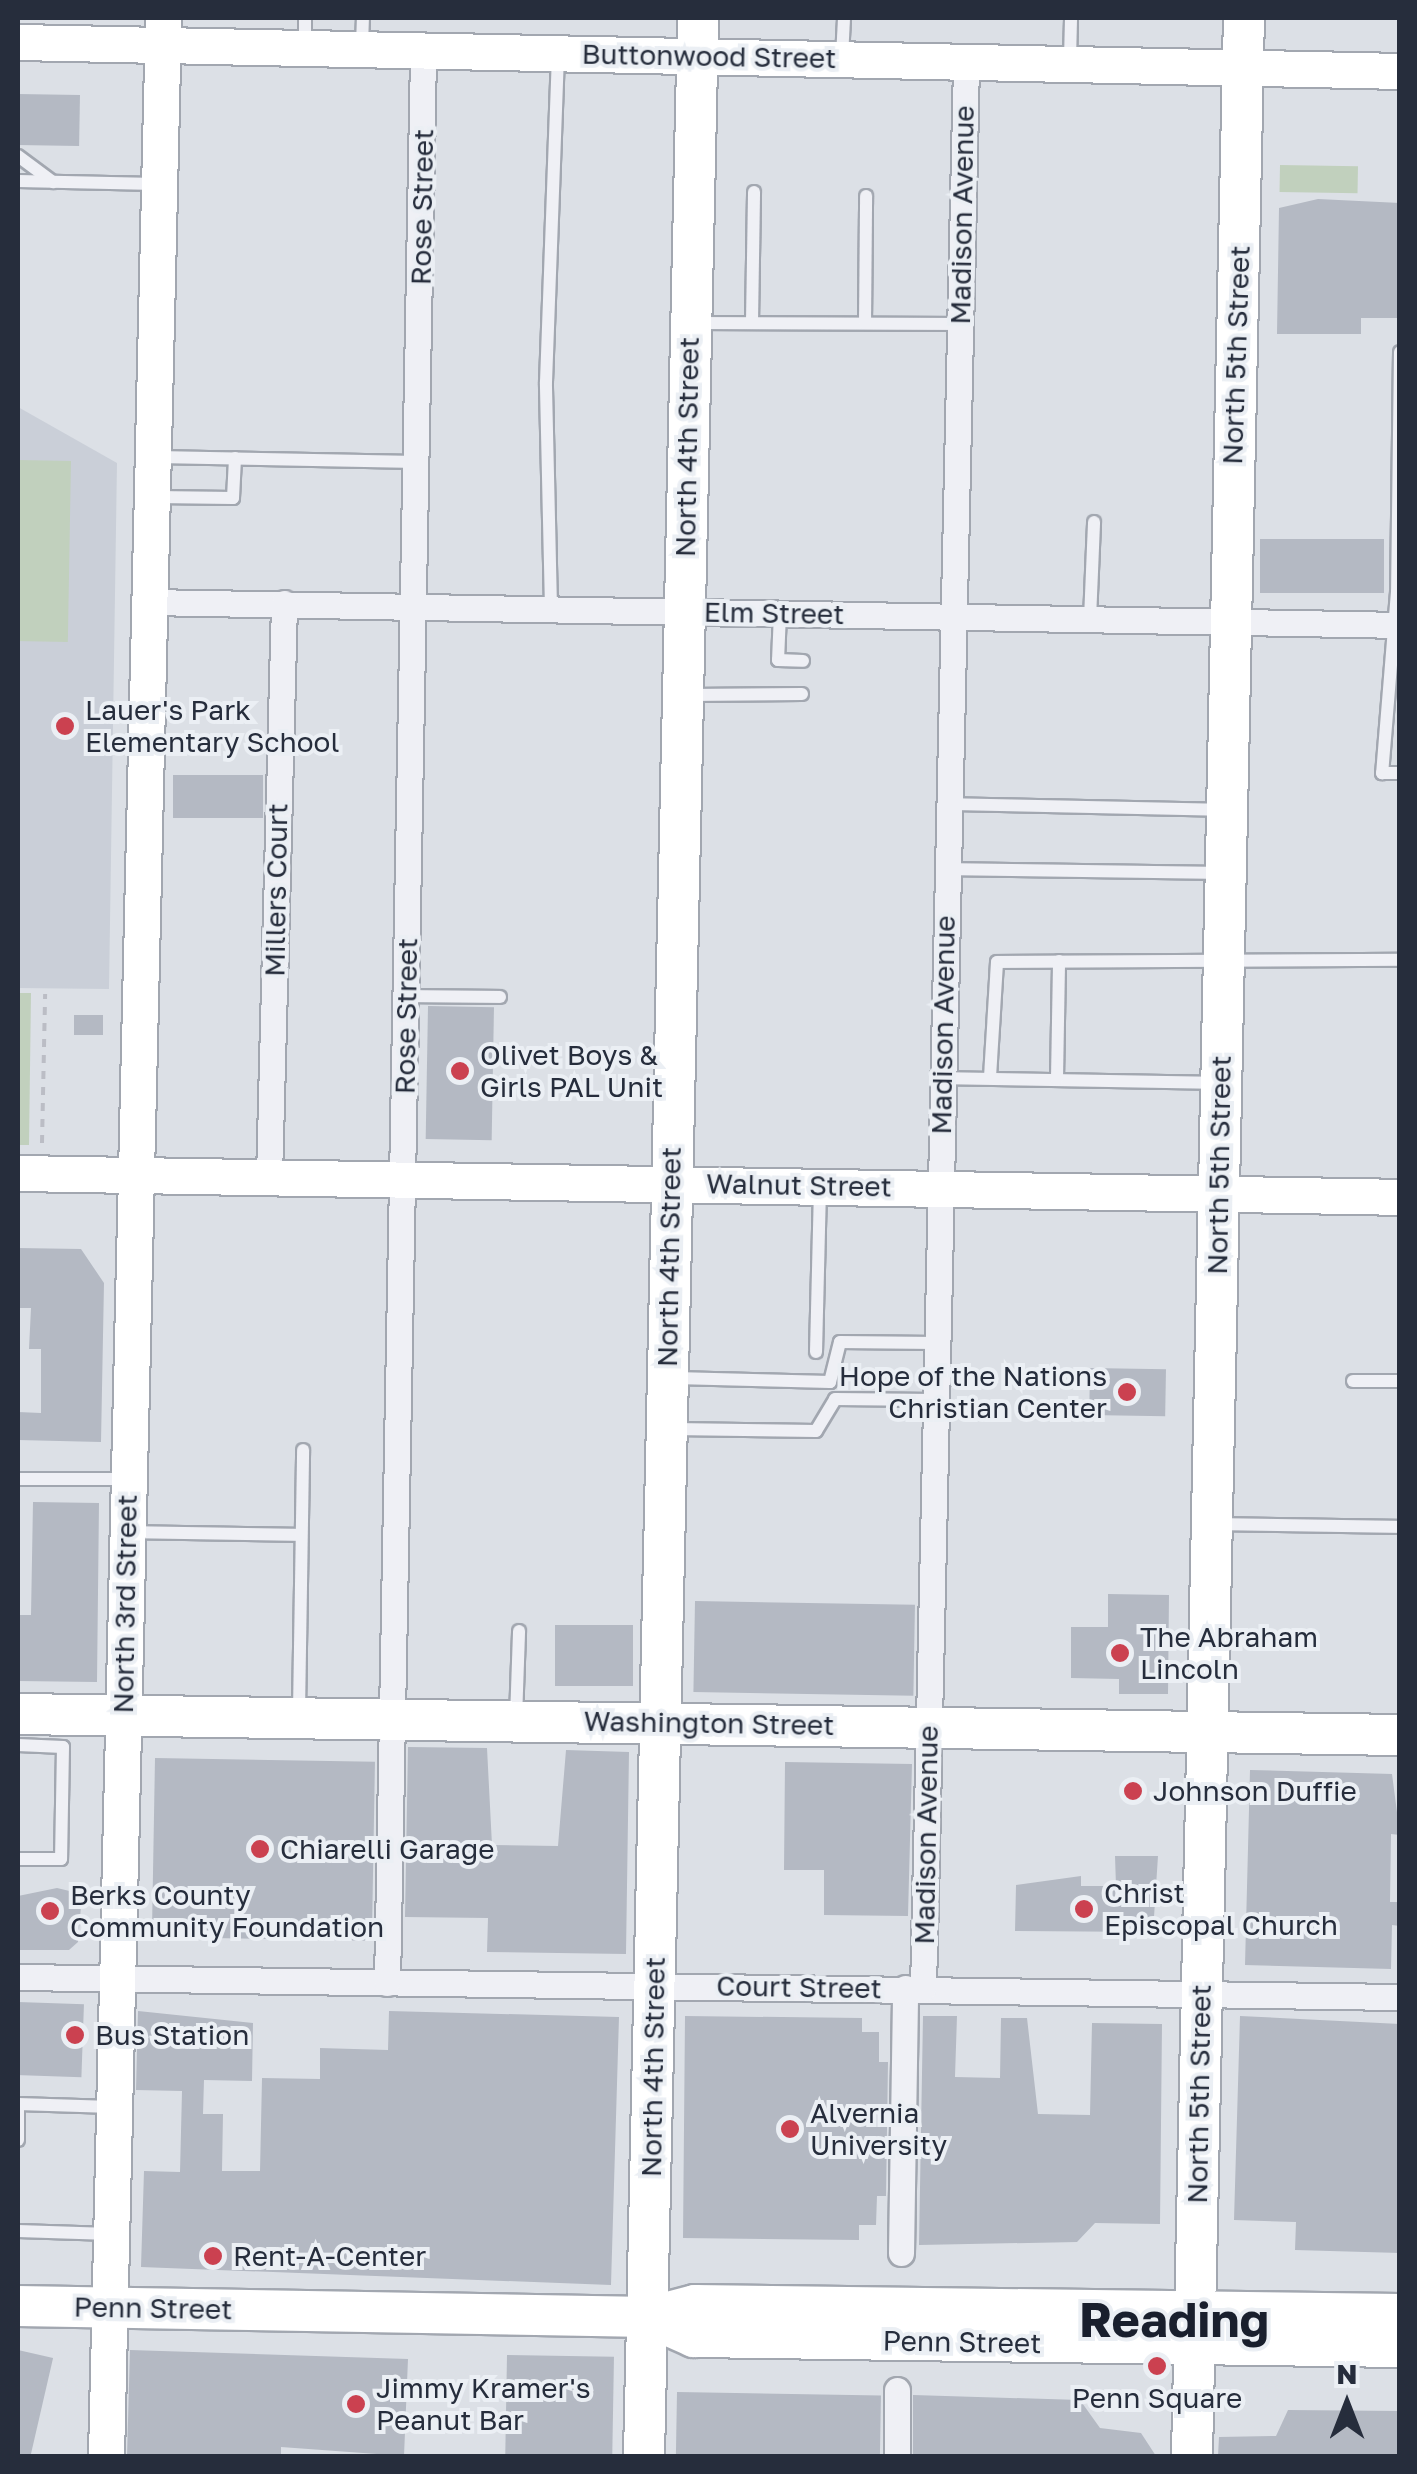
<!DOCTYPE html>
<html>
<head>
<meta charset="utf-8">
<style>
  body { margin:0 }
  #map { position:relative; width:1417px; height:2474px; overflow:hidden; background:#dce0e6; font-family:"Golos Text",sans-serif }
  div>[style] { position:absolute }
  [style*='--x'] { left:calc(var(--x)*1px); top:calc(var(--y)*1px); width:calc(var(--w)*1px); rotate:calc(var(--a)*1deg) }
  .built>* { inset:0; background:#cacfd8 }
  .green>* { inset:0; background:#c1d0bd; transform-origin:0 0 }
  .building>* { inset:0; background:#b4b9c3; transform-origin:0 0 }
  .path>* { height:4px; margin-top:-2px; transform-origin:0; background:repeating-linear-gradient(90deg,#bbbdc5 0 8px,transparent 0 16px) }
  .roads { filter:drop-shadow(2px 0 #a2a7b0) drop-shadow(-2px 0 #a2a7b0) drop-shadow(0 2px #a2a7b0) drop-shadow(0 -2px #a2a7b0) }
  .lane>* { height:12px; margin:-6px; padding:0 6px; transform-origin:6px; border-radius:6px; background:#eff0f5 }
  .street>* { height:25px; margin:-12.5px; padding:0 12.5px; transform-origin:12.5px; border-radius:12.5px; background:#eff0f5 }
  .secondary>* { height:35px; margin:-17.5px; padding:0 17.5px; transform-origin:17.5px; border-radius:17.5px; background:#fff }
  .primary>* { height:40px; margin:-20px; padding:0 20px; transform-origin:20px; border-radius:20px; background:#fff }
  .dots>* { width:28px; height:28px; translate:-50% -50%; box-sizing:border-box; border:5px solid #ebeff4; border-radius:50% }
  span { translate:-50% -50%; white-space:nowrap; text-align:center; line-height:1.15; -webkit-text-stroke:8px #ebeff4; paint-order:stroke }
  .street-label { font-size:28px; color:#262d3c }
  .poi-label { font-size:28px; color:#262d3c }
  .left { translate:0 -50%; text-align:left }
  .right { translate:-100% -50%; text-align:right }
  .town-label { font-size:48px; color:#191f2d; font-weight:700 }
  .frame { position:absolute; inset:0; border:20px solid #262d3c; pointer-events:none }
  .north { position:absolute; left:1297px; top:2354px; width:100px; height:100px; -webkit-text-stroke:8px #ebeff4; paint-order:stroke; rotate:0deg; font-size:28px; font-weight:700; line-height:40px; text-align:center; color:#262d3c }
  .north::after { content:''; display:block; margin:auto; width:35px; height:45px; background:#262d3c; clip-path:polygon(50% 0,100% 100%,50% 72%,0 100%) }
</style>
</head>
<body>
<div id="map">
  <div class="built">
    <i style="clip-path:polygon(18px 407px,117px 463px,109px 989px,18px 988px)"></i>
  </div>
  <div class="green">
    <i style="left:1280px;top:165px;width:78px;height:27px;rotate:1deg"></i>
    <i style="left:18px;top:460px;width:53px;height:181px;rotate:1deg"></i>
    <i style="clip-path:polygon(18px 993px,31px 993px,29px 1145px,18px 1145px)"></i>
  </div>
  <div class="building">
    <i style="left:18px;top:94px;width:62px;height:51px;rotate:1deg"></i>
    <i style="clip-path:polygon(1318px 199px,1400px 203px,1400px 318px,1361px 318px,1361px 334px,1277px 334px,1279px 208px)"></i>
    <i style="left:1260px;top:539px;width:124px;height:54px"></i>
    <i style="left:173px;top:775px;width:90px;height:43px"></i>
    <i style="left:428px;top:1006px;width:66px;height:133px;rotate:1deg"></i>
    <i style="left:74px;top:1015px;width:29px;height:20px"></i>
    <i style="clip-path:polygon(18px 1248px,81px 1249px,104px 1283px,101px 1442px,18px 1440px,18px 1412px,41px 1413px,41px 1349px,29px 1349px,31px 1308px,18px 1308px)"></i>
    <i style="left:1090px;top:1368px;width:76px;height:47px;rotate:1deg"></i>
    <i style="clip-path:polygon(33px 1502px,99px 1503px,97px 1682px,18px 1681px,18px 1615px,31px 1615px)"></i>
    <i style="clip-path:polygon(1108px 1594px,1169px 1595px,1168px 1694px,1119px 1694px,1119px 1679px,1071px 1678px,1071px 1627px,1108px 1627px)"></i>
    <i style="left:695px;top:1601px;width:220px;height:91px;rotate:1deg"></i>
    <i style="left:555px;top:1625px;width:78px;height:61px"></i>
    <i style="clip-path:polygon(408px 1747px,487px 1748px,492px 1845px,558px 1846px,566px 1750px,629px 1752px,626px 1954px,487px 1952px,488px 1918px,405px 1917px)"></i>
    <i style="left:155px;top:1758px;width:220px;height:179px;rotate:1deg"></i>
    <i style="clip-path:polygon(785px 1762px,912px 1764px,908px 1916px,824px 1915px,824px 1870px,784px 1870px)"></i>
    <i style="clip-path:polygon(1250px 1770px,1392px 1774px,1400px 1835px,1391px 1834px,1390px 1902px,1400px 1902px,1400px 1926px,1392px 1925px,1391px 1969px,1245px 1965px)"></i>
    <i style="clip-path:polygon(1115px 1856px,1158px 1856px,1153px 1932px,1015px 1931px,1016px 1885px,1081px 1876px,1081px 1886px,1116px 1886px)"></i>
    <i style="clip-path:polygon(57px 1888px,82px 1894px,78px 1942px,69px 1950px,18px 1950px,18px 1896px)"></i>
    <i style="left:18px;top:2002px;width:66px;height:73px;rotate:2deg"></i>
    <i style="clip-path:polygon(138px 2011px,253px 2023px,252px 2081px,204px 2080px,203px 2114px,223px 2114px,222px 2171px,260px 2171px,262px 2078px,320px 2079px,320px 2048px,388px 2050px,389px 2011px,619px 2017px,611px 2285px,141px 2267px,144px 2171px,180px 2172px,182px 2091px,136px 2090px)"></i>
    <i style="clip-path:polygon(685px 2016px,862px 2018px,862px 2032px,879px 2032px,879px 2062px,888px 2062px,886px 2196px,877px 2196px,876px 2225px,859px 2225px,859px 2240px,683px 2238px)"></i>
    <i style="clip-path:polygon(923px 2016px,957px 2016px,955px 2077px,1000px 2078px,1001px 2018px,1027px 2018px,1038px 2114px,1090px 2115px,1092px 2023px,1162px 2024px,1160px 2224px,1095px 2223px,1077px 2242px,919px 2245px)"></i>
    <i style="clip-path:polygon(1240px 2016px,1400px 2024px,1400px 2253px,1295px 2250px,1296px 2222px,1234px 2220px)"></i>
    <i style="left:18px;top:2350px;width:36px;height:106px;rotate:13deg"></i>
    <i style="clip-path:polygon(130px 2350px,408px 2359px,404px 2456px,281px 2447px,281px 2456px,127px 2456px)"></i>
    <i style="left:507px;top:2355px;width:107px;height:101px;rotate:1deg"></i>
    <i style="left:677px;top:2392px;width:204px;height:64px;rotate:1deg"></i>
    <i style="clip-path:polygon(913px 2395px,1080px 2400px,1100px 2428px,1141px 2433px,1156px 2456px,913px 2456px)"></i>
    <i style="clip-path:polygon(1288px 2410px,1400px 2411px,1400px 2456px,1218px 2456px,1219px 2437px,1276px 2436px)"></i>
  </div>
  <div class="path">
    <i style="--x:42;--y:1143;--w:149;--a:-88.8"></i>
  </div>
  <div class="roads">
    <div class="lane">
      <i style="--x:305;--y:45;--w:27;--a:-90"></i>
      <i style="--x:362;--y:45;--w:27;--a:-88"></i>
      <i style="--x:842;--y:57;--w:39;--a:-87"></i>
      <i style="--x:1070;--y:60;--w:42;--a:-88.6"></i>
      <i style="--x:18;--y:156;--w:44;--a:36.6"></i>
      <i style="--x:18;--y:181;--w:138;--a:1.2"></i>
      <i style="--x:752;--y:322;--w:130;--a:-89.1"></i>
      <i style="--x:698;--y:323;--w:262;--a:0.2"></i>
      <i style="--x:865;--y:323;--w:127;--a:-89.5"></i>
      <i style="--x:1400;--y:352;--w:240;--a:90.7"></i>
      <i style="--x:1397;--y:592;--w:182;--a:94.7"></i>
      <i style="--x:1382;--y:773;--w:18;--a:0"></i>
      <i style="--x:157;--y:457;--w:260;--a:1.1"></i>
      <i style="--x:156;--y:497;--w:77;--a:0.7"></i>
      <i style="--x:233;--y:498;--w:40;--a:-87.1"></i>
      <i style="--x:551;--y:608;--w:226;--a:-91.3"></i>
      <i style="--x:546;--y:382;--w:327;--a:-87.9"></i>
      <i style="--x:780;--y:613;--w:47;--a:92.4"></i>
      <i style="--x:778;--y:660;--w:25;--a:2"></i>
      <i style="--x:1090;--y:619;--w:97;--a:-87.6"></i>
      <i style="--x:689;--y:695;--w:113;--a:-0.5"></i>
      <i style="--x:948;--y:804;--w:276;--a:1.2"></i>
      <i style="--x:947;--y:869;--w:272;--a:0.8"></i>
      <i style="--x:406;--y:996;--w:94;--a:0.6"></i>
      <i style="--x:990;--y:1077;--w:115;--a:-86.5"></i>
      <i style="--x:997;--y:962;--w:403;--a:-0.3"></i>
      <i style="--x:942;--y:1078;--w:276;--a:1"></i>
      <i style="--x:1057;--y:1079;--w:118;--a:-89"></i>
      <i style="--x:816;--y:1352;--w:163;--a:-88.6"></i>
      <i style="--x:675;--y:1378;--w:155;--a:1.5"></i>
      <i style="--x:830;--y:1382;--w:41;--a:-76"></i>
      <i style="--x:840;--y:1342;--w:96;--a:0.6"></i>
      <i style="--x:1353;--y:1381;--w:47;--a:0"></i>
      <i style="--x:673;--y:1429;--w:143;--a:0.8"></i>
      <i style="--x:816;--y:1431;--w:37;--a:-59"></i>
      <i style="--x:835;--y:1399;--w:100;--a:0.6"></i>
      <i style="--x:18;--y:1479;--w:107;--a:0"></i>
      <i style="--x:1219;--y:1524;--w:181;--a:0.9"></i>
      <i style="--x:129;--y:1532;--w:172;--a:1"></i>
      <i style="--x:299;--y:1712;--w:262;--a:-89.1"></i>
      <i style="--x:516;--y:1719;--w:88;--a:-88"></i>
      <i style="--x:18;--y:1745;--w:45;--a:2.5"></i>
      <i style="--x:63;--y:1747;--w:112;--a:91"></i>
      <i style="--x:61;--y:1859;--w:43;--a:180"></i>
      <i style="--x:18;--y:2140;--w:36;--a:-90"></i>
      <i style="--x:18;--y:2104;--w:94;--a:1.8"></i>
      <i style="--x:18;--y:2231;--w:92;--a:1.9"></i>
    </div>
    <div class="street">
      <i style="--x:148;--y:602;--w:1252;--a:1.05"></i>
      <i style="--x:269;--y:1177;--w:574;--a:-88.5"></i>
      <i style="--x:18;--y:1977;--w:1382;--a:0.83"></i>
      <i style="--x:387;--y:1983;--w:1933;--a:-88.93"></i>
      <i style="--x:923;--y:1989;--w:1927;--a:-88.72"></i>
      <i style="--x:901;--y:2253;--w:265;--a:-89.1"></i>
      <i style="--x:897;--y:2456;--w:66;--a:-90"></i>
    </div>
    <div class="secondary">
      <i style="--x:18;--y:42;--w:1382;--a:1.2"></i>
      <i style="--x:18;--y:1173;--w:1382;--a:0.99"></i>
      <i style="--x:106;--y:2456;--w:2439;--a:-88.66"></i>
    </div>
    <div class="primary">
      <i style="--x:18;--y:1714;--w:1382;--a:0.87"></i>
      <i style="--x:18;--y:2306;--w:631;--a:1"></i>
      <i style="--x:649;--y:2317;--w:48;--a:-14.6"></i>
      <i style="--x:695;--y:2305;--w:705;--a:0.73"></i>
      <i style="--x:649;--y:2317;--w:49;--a:24"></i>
      <i style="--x:694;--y:2337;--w:706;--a:0.81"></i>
      <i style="--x:644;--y:2456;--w:2439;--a:-88.73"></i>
      <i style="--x:1192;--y:2456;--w:2439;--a:-88.78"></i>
    </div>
  </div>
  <div class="dots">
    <i style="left:65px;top:726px;background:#cb4150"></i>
    <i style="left:460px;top:1071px;background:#cb4150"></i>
    <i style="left:1127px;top:1392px;background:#cb4150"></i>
    <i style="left:1120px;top:1653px;background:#cb4150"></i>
    <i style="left:1133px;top:1791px;background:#cb4150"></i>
    <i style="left:260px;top:1849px;background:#cb4150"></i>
    <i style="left:1084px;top:1909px;background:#cb4150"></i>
    <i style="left:50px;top:1911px;background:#cb4150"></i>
    <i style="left:75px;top:2035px;background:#cb4150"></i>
    <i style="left:790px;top:2129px;background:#cb4150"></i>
    <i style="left:213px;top:2256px;background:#cb4150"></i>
    <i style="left:1157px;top:2366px;background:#cb4150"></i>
    <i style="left:356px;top:2404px;background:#cb4150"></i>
  </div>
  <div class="street-label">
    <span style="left:709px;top:56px;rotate:1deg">Buttonwood Street</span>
    <span style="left:422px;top:207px;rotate:-89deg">Rose Street</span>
    <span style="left:962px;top:215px;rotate:-89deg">Madison Avenue</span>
    <span style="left:1236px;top:355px;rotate:-88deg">North 5th Street</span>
    <span style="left:687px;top:447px;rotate:-89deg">North 4th Street</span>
    <span style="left:774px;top:613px;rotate:1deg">Elm Street</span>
    <span style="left:276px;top:890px;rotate:-89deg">Millers Court</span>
    <span style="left:406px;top:1016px;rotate:-89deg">Rose Street</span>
    <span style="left:943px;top:1025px;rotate:-89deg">Madison Avenue</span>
    <span style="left:1219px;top:1165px;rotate:-89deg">North 5th Street</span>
    <span style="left:799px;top:1185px;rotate:1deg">Walnut Street</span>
    <span style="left:669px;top:1257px;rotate:-89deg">North 4th Street</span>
    <span style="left:125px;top:1604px;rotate:-89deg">North 3rd Street</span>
    <span style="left:709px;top:1723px;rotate:1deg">Washington Street</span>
    <span style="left:926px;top:1835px;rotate:-89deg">Madison Avenue</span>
    <span style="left:799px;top:1987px;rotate:1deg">Court Street</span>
    <span style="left:653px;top:2067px;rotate:-89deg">North 4th Street</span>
    <span style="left:1199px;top:2094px;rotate:-89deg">North 5th Street</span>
    <span style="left:153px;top:2308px;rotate:1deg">Penn Street</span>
    <span style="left:962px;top:2342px;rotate:1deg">Penn Street</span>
  </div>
  <div class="poi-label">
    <span class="left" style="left:85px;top:726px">Lauer's Park<br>Elementary School</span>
    <span class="left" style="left:480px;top:1071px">Olivet Boys &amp;<br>Girls PAL Unit</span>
    <span class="right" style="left:1107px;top:1392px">Hope of the Nations<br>Christian Center</span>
    <span class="left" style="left:1140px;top:1653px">The Abraham<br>Lincoln</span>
    <span class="left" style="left:1153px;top:1791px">Johnson Duffie</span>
    <span class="left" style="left:280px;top:1849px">Chiarelli Garage</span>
    <span class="left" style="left:1104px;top:1909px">Christ<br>Episcopal Church</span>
    <span class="left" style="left:70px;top:1911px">Berks County<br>Community Foundation</span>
    <span class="left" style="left:95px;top:2035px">Bus Station</span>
    <span class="left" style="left:810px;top:2129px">Alvernia<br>University</span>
    <span class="left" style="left:233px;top:2256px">Rent-A-Center</span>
    <span class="left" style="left:376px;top:2404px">Jimmy Kramer's<br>Peanut Bar</span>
    <span style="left:1157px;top:2398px">Penn Square</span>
  </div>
  <div class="town-label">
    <span style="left:1174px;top:2320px">Reading</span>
  </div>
  <div class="frame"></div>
  <div class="north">N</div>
</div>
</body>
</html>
